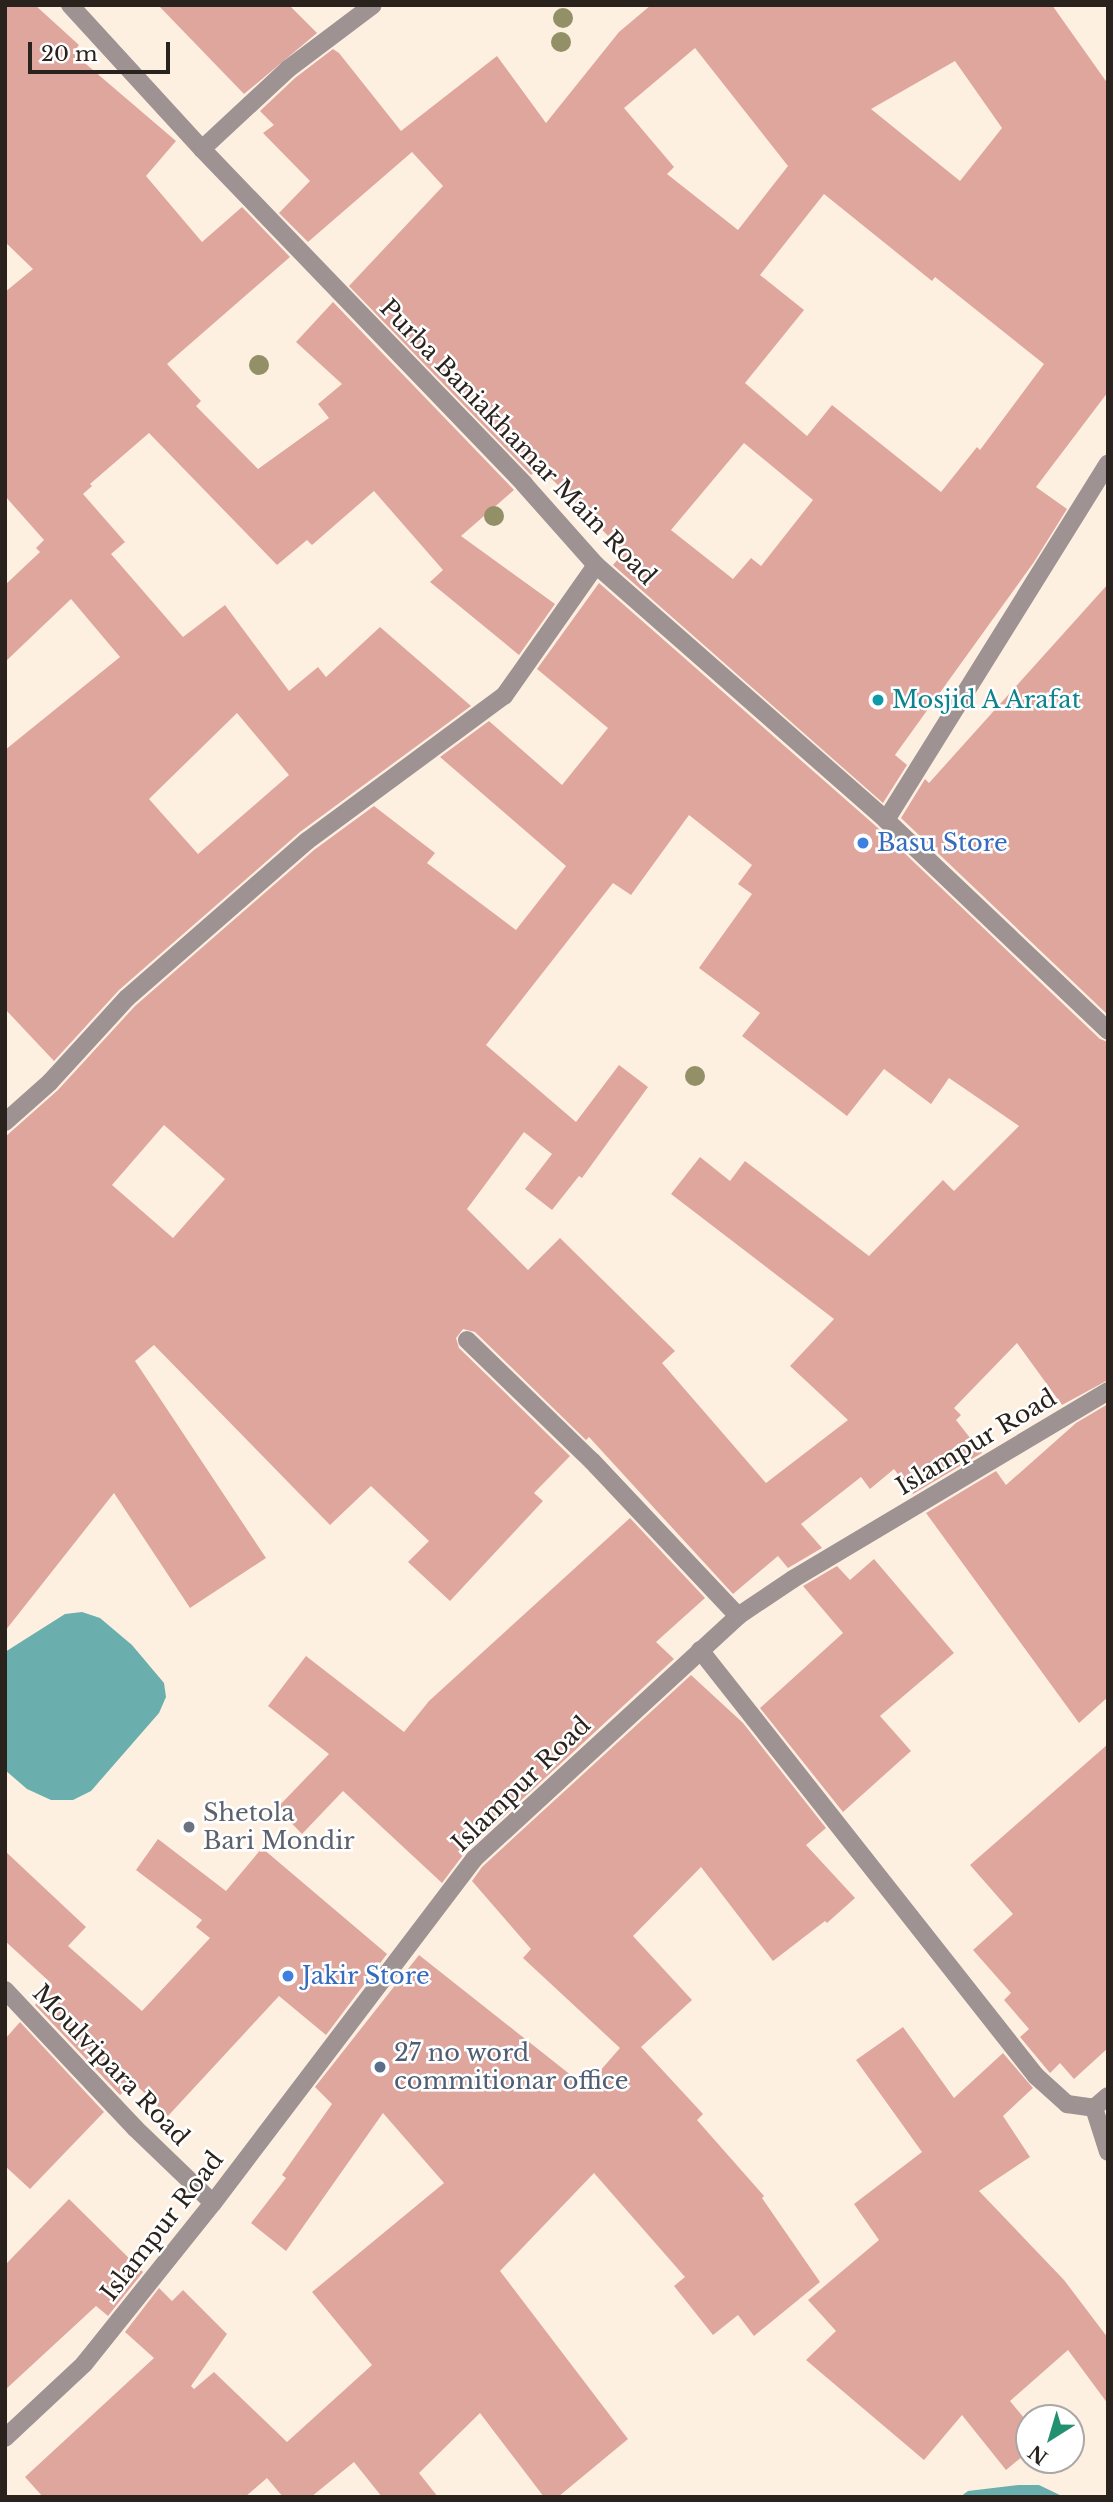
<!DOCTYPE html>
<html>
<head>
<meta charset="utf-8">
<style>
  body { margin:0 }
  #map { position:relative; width:1113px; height:2502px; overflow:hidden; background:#fef0e1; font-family:"Libre Baskerville",serif }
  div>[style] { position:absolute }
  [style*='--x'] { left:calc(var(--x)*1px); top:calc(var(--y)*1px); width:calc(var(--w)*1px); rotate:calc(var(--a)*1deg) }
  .water>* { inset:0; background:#6aaeae }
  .building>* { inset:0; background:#dfa69e }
  .minor>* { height:18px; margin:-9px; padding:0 9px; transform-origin:9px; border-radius:9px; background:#9e9293 }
  .trees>* { width:20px; height:20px; margin:-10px; border-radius:50%; background:#938f66 }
  .dots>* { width:19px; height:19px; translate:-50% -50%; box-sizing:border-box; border:4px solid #fff; border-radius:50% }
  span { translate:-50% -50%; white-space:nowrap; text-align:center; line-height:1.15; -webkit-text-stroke:5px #fff; paint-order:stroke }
  .street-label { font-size:24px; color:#2a231d }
  .culture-label { font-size:24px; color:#0d838f }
  .left { translate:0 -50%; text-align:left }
  .shop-label { font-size:24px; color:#366cbe }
  .worship-label { font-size:24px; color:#5b616d }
  .service-label { font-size:24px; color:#4e5e75 }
  .frame { position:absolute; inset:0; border:7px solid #2a231d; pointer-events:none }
  .north { position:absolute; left:1015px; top:2404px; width:70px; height:70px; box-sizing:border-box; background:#fff; border:2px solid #aaa7a5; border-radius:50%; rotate:217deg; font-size:19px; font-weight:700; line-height:28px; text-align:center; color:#2a231d }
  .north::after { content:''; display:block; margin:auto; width:24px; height:32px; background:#239070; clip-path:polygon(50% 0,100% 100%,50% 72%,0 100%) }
  .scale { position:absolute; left:28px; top:42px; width:142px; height:32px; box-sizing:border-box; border:4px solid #2a231d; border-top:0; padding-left:9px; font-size:21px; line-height:24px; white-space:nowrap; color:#2a231d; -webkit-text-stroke:5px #fff; paint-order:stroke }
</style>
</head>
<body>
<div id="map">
  <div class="water">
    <i style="clip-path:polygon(82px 1612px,100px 1618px,132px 1645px,164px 1683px,166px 1697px,159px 1713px,91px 1791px,73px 1800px,51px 1800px,27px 1789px,5px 1770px,5px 1652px,65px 1614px)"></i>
    <i style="clip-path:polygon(1019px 2485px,1039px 2485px,1064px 2497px,960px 2497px,968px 2491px)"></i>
  </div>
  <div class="building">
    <i style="clip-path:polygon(evenodd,5px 5px,35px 5px,79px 45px,73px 53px,176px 141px,146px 176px,202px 242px,242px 207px,290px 257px,167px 364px,201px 401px,196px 406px,258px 469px,329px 418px,318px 404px,342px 384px,296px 342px,333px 302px,514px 490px,461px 536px,555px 604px,519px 655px,430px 582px,443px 570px,374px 491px,312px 545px,307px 540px,277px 565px,149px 433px,90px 484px,92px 486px,83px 494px,125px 542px,111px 554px,183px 637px,225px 605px,289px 691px,318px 667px,326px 677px,380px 627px,471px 706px,300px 832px,119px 990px,54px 1061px,5px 1009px,5px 750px,120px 657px,71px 599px,5px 662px,5px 585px,40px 552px,36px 548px,44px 540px,5px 496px,5px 292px,33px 269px,5px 242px,5px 5px,237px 713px,289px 775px,198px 854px,149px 799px,237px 713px)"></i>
    <i style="clip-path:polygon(158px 5px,289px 5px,317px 33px,244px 94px)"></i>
    <i style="clip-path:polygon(evenodd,651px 5px,1052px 5px,1108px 84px,1108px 392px,1036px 487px,1067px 509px,1034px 562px,895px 755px,907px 765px,883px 803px,613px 565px,624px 552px,540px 467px,531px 475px,349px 286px,443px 186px,412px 152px,308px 242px,279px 213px,310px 181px,263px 133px,274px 125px,260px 111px,295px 78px,333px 49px,339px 53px,401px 131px,497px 56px,546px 123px,619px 32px,651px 5px,695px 48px,788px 166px,738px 230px,667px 174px,674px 167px,624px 108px,695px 48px,651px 5px,955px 61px,1002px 128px,960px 181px,871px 109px,955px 61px,651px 5px,824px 194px,932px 281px,935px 277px,1044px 364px,980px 450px,977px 447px,941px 492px,832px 405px,807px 436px,745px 383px,804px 310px,760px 275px,824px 194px,651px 5px,744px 443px,813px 500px,761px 566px,751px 558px,733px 579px,671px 530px,744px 443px)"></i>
    <i style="clip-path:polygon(evenodd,599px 583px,878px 828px,1100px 1039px,1108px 1042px,1108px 1380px,1062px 1405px,1017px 1343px,954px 1408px,961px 1415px,956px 1420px,982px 1453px,913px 1494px,894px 1469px,870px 1489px,861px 1477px,801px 1524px,822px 1548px,788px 1568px,778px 1556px,733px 1594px,589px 1437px,586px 1440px,475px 1332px,463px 1329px,456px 1338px,459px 1348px,570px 1456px,534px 1493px,543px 1501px,450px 1601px,408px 1562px,429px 1541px,371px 1486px,330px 1525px,154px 1345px,135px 1361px,266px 1558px,190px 1608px,114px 1493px,5px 1631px,5px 1137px,58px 1090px,135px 1006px,314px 850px,374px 806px,435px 853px,427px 863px,516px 930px,566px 866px,440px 757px,489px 721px,562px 785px,608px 728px,537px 669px,599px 583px,689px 815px,752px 865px,738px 884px,752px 894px,699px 968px,760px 1013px,742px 1036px,847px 1116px,884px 1069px,931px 1104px,949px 1078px,1019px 1126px,954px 1191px,943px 1180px,869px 1256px,745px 1161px,730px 1181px,700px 1157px,671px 1194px,834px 1319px,790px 1366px,848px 1420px,766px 1483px,662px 1363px,675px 1351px,560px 1238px,528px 1270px,467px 1209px,524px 1132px,552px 1154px,525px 1189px,552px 1210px,579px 1176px,582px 1178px,648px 1087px,619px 1065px,576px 1122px,486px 1045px,613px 883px,631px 895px,689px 815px,599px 583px,164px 1125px,225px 1179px,173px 1238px,112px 1185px,164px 1125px)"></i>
    <i style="clip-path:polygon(1108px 584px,1108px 1015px,901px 818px,925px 779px,929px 783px)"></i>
    <i style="clip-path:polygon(1108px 1404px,1108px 1697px,1079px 1723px,926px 1513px,996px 1471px,1006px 1485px,1076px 1423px)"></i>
    <i style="clip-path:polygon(630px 1518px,705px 1598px,656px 1642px,674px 1659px,466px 1851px,442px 1883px,343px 1791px,302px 1834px,277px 1808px,329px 1754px,268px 1706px,306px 1656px,404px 1732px,429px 1701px)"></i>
    <i style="clip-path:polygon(874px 1559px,954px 1653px,880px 1716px,911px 1751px,843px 1812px,760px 1708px,843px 1633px,803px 1586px,837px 1566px,850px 1580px)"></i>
    <i style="clip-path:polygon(691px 1675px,743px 1723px,826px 1828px,806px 1845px,855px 1898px,827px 1923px,825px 1921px,773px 1961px,701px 1867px,633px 1936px,692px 2000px,641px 2047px,703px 2114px,697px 2120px,764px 2196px,762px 2198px,820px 2282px,754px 2336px,738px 2315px,713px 2335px,674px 2286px,685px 2277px,594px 2173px,500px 2271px,628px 2439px,558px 2497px,544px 2497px,480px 2413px,419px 2473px,438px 2497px,382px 2497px,354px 2462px,311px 2497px,283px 2497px,267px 2478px,245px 2497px,43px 2497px,25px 2477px,154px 2358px,125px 2332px,159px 2288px,172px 2301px,183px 2290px,227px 2334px,191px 2386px,194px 2389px,214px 2372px,287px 2442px,372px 2365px,312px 2292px,444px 2183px,383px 2113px,286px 2251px,251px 2223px,286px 2178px,282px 2175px,332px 2104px,315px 2087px,419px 1955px,586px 2087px,620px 2048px,523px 1958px,531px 1949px,472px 1881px,482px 1867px)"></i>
    <i style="clip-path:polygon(1108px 1744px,1108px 2048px,1074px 2079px,1060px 2063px,1050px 2073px,1020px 2037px,1029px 2029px,1004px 2000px,1011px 1993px,973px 1950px,1013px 1914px,970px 1865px)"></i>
    <i style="clip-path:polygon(158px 1839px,226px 1891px,262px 1848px,387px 1954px,326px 2035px,279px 1996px,168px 2116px,133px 2082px,120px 2095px,35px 2005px,52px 1984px,5px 1941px,5px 1851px,86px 1927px,68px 1946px,142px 2011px,210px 1938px,196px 1927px,202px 1920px,136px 1870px)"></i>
    <i style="clip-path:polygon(20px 2022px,104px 2112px,30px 2189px,5px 2166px,5px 2039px)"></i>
    <i style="clip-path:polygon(903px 2027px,954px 2098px,1003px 2053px,1033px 2088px,1003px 2116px,1030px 2157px,979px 2191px,1064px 2280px,1108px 2338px,1108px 2404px,1068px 2350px,1010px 2401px,1029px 2424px,1029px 2451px,1006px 2470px,962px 2415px,924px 2460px,806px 2360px,836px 2331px,808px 2300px,879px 2240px,854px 2204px,922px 2152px,856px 2060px)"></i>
    <i style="clip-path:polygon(69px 2199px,143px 2272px,108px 2316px,96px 2306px,5px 2390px,5px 2265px)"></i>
  </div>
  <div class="minor">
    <i style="--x:70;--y:5;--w:195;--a:47.5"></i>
    <i style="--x:202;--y:149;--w:465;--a:46.1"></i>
    <i style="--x:524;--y:484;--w:108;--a:48.4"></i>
    <i style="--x:596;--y:565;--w:386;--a:41.3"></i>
    <i style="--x:886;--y:820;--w:306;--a:43.5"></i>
    <i style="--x:202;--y:149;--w:117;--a:-42.9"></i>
    <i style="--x:288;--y:69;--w:106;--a:-37"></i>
    <i style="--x:886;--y:820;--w:420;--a:-58.1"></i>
    <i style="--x:5;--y:1122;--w:60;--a:-41.6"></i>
    <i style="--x:50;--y:1082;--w:114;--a:-47.5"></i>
    <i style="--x:127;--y:998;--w:239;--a:-41.1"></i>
    <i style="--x:307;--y:841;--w:245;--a:-36.4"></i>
    <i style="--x:504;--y:696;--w:160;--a:-54.9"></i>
    <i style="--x:467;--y:1340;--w:174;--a:44.1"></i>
    <i style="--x:592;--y:1461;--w:213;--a:46.7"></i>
    <i style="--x:700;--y:1650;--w:543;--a:51.74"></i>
    <i style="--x:1036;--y:2076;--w:42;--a:42.1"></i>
    <i style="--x:1067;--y:2104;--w:27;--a:8"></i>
    <i style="--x:1094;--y:2108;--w:18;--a:-41"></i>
    <i style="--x:5;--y:1990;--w:190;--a:46.7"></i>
    <i style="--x:135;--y:2128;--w:108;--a:43.9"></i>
    <i style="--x:1094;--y:2108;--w:46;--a:72.3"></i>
    <i style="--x:5;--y:2438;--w:108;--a:-43.1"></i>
    <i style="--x:84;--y:2364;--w:206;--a:-51.3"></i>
    <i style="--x:213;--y:2203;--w:432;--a:-52.8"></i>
    <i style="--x:474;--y:1859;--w:359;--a:-42.6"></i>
    <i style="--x:738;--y:1616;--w:66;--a:-33.9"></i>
    <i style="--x:793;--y:1579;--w:367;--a:-30.8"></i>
  </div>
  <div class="trees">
    <i style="left:563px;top:18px"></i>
    <i style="left:561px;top:42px"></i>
    <i style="left:259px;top:365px"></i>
    <i style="left:494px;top:516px"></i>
    <i style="left:695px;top:1076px"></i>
  </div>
  <div class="dots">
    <i style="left:878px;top:700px;background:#0f9aa8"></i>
    <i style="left:863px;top:843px;background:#3f7fe0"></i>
    <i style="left:189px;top:1827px;background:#6b7280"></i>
    <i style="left:288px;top:1976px;background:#3f7fe0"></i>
    <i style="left:380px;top:2067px;background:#5c6f8a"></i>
  </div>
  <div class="street-label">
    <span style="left:518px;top:442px;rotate:46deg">Purba Baniakhamar Main Road</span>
    <span style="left:976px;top:1442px;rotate:-31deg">Islampur Road</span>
    <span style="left:521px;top:1784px;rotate:-44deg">Islampur Road</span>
    <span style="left:111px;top:2065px;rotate:46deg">Moulvipara Road</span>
    <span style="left:162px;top:2226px;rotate:-52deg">Islampur Road</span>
  </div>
  <div class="culture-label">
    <span class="left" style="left:892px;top:700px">Mosjid A Arafat</span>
  </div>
  <div class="shop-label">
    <span class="left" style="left:877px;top:843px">Basu Store</span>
    <span class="left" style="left:302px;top:1976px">Jakir Store</span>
  </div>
  <div class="worship-label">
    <span class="left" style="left:203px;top:1827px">Shetola<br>Bari Mondir</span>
  </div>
  <div class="service-label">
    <span class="left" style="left:394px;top:2067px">27 no word<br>commitionar office</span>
  </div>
  <div class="frame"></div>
  <div class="north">N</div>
  <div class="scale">20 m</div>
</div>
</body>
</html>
